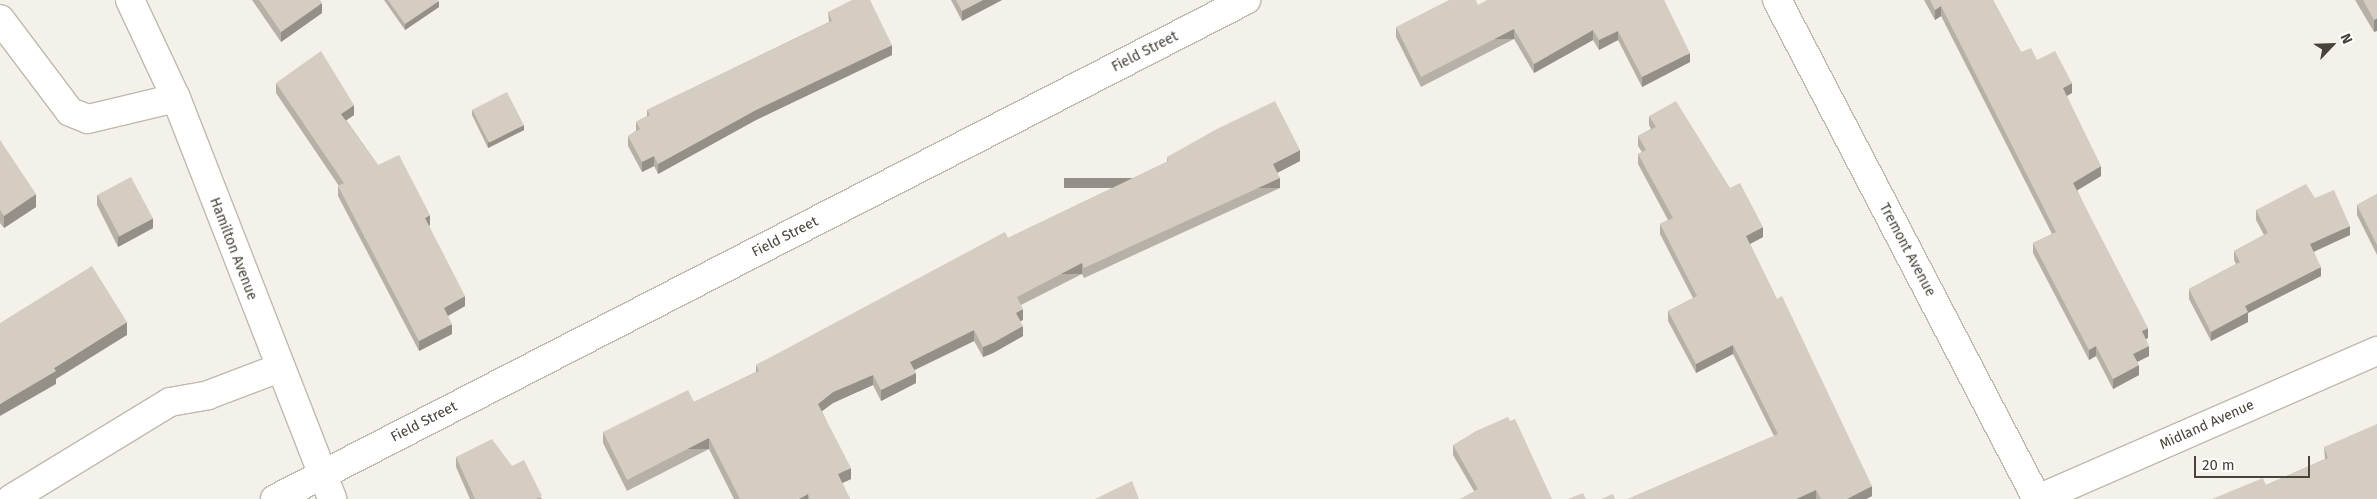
<!DOCTYPE html>
<html>
<head>
<meta charset="utf-8">
<style>
  body { margin:0 }
  #map { position:relative; width:2377px; height:499px; overflow:hidden; background:#f4f1eb; font-family:"Fira Sans",sans-serif }
  div>[style] { position:absolute }
  [style*='--x'] { left:calc(var(--x)*1px); top:calc(var(--y)*1px); width:calc(var(--w)*1px); rotate:calc(var(--a)*1deg) }
  .roads { filter:drop-shadow(1px 0 #c0b9ad) drop-shadow(-1px 0 #c0b9ad) drop-shadow(0 1px #c0b9ad) drop-shadow(0 -1px #c0b9ad) }
  .minor>* { height:28px; margin:-14px; padding:0 14px; transform-origin:14px; border-radius:14px; background:#fff }
  .wall>* { inset:0; background:#b7b0a6 }
  .shaded-wall>* { inset:0; background:#959087; transform-origin:0 0 }
  .building>* { inset:0; background:#d5cdc1; transform-origin:0 0 }
  span { translate:-50% -50%; white-space:nowrap; text-align:center; line-height:1.15; -webkit-text-stroke:5px #fff; paint-order:stroke }
  .street-label { font-size:14px; color:#484239 }
  .north { position:absolute; left:2307px; top:20px; width:50px; height:50px; -webkit-text-stroke:4px #fff; paint-order:stroke; rotate:66deg; font-size:14px; font-weight:700; line-height:20px; text-align:center; color:#484239 }
  .north::after { content:''; display:block; margin:auto; width:18px; height:22px; background:#484239; clip-path:polygon(50% 0,100% 100%,50% 72%,0 100%) }
  .scale { position:absolute; left:2194px; top:456px; width:116px; height:22px; box-sizing:border-box; border:2px solid #484239; border-top:0; padding-left:6px; font-size:15px; line-height:18px; white-space:nowrap; color:#484239; -webkit-text-stroke:4px #fff; paint-order:stroke }
</style>
</head>
<body>
<div id="map">
  <div class="roads">
    <div class="minor">
      <i style="--x:130;--y:0;--w:108;--a:64.9"></i>
      <i style="--x:176;--y:98;--w:430;--a:68.7"></i>
      <i style="--x:1777;--y:0;--w:563;--a:62.48"></i>
      <i style="--x:0;--y:19;--w:116;--a:53"></i>
      <i style="--x:70;--y:112;--w:19;--a:21"></i>
      <i style="--x:88;--y:119;--w:90;--a:-13.4"></i>
      <i style="--x:11;--y:499;--w:186;--a:-31.4"></i>
      <i style="--x:170;--y:402;--w:39;--a:-10"></i>
      <i style="--x:208;--y:395;--w:76;--a:-20.8"></i>
      <i style="--x:275;--y:499;--w:1092;--a:-27.2"></i>
      <i style="--x:2038;--y:499;--w:370;--a:-23.6"></i>
    </div>
  </div>
  <div class="wall">
    <i style="clip-path:polygon(252px 0,320px 0,322px 13px,281px 42px)"></i>
    <i style="clip-path:polygon(384px 0,438px 0,439px 7px,405px 30px)"></i>
    <i style="clip-path:polygon(951px 0,1002px 0,962px 21px)"></i>
    <i style="clip-path:polygon(1664px 0,1690px 62px,1642px 87px,1618px 40px,1599px 50px,1593px 40px,1534px 73px,1514px 39px,1421px 87px,1396px 37px,1396px 27px,1478px 5px)"></i>
    <i style="clip-path:polygon(1924px 0,1993px 0,2021px 52px,2037px 60px,2072px 93px,2067px 96px,2101px 176px,2077px 190px,2148px 338px,2146px 339px,2149px 356px,2137px 362px,2139px 375px,2113px 389px,2096px 356px,2089px 360px,2033px 253px,2033px 243px,2052px 234px,1941px 16px,1935px 20px)"></i>
    <i style="clip-path:polygon(2355px 0,2377px 0,2374px 32px)"></i>
    <i style="clip-path:polygon(828px 12px,892px 55px,756px 120px,658px 174px,654px 166px,642px 172px,628px 146px,628px 136px,636px 131px,636px 122px,647px 116px,647px 110px,829px 22px)"></i>
    <i style="clip-path:polygon(276px 83px,354px 115px,346px 120px,378px 165px,430px 225px,429px 226px,465px 306px,448px 316px,452px 334px,419px 351px,338px 196px,338px 186px,339px 186px,276px 93px)"></i>
    <i style="clip-path:polygon(472px 110px,524px 130px,488px 148px,472px 115px)"></i>
    <i style="clip-path:polygon(1649px 116px,1730px 188px,1763px 237px,1750px 244px,1872px 496px,1866px 499px,1628px 499px,1774px 436px,1733px 354px,1696px 373px,1668px 321px,1668px 311px,1693px 298px,1660px 234px,1660px 224px,1668px 220px,1638px 164px,1638px 154px,1642px 152px,1638px 146px,1638px 136px,1651px 129px,1649px 125px)"></i>
    <i style="clip-path:polygon(0 140px,36px 207px,4px 228px,0 223px)"></i>
    <i style="clip-path:polygon(1167px 157px,1300px 161px,1277px 173px,1280px 188px,1084px 278px,1082px 274px,1021px 305px,1023px 320px,1020px 321px,1023px 336px,993px 353px,983px 357px,974px 341px,915px 370px,916px 383px,881px 401px,873px 385px,833px 403px,822px 411px,851px 479px,842px 483px,850px 499px,734px 499px,709px 449px,627px 491px,603px 443px,603px 432px,694px 402px,756px 372px,756px 365px,1008px 238px,1167px 162px)"></i>
    <i style="clip-path:polygon(2377px 194px,2377px 255px,2357px 215px,2357px 205px)"></i>
    <i style="clip-path:polygon(97px 195px,153px 228px,118px 247px,97px 205px)"></i>
    <i style="clip-path:polygon(2315px 198px,2350px 235px,2314px 252px,2321px 276px,2248px 313px,2248px 322px,2211px 341px,2189px 299px,2189px 289px,2236px 264px,2234px 260px,2234px 251px,2264px 235px,2256px 220px,2256px 210px)"></i>
    <i style="clip-path:polygon(1453px 445px,1552px 499px,1474px 491px,1453px 455px)"></i>
    <i style="clip-path:polygon(2324px 447px,2377px 499px,2266px 485px,2325px 459px)"></i>
    <i style="clip-path:polygon(456px 457px,512px 466px,542px 499px,470px 499px,456px 467px)"></i>
  </div>
  <div class="shaded-wall">
    <i style="clip-path:polygon(983px 0,1002px 0,962px 21px,962px 11px)"></i>
    <i style="clip-path:polygon(439px 1px,439px 7px,405px 30px,405px 24px)"></i>
    <i style="clip-path:polygon(322px 3px,322px 13px,281px 42px,281px 32px)"></i>
    <i style="clip-path:polygon(1941px 6px,1941px 16px,1935px 20px,1935px 10px)"></i>
    <i style="clip-path:polygon(2377px 18px,2377px 31px,2374px 32px,2374px 20px)"></i>
    <i style="left:1514px;top:29px;width:10px;height:105px;rotate:90deg"></i>
    <i style="clip-path:polygon(1593px 30px,1593px 40px,1534px 73px,1534px 64px)"></i>
    <i style="clip-path:polygon(1618px 31px,1618px 40px,1599px 50px,1599px 40px)"></i>
    <i style="clip-path:polygon(892px 45px,892px 55px,756px 120px,658px 174px,658px 164px,756px 110px)"></i>
    <i style="clip-path:polygon(1690px 53px,1690px 62px,1642px 87px,1642px 77px)"></i>
    <i style="clip-path:polygon(2072px 83px,2072px 93px,2063px 98px,2063px 88px)"></i>
    <i style="clip-path:polygon(354px 105px,354px 115px,341px 124px,341px 114px)"></i>
    <i style="clip-path:polygon(524px 125px,524px 130px,488px 148px,488px 142px)"></i>
    <i style="clip-path:polygon(1300px 150px,1300px 161px,1273px 175px,1273px 164px)"></i>
    <i style="clip-path:polygon(654px 156px,654px 166px,642px 172px,642px 162px)"></i>
    <i style="clip-path:polygon(2101px 166px,2101px 176px,2073px 193px,2073px 183px)"></i>
    <i style="left:1280px;top:178px;width:10px;height:216px;rotate:90deg"></i>
    <i style="clip-path:polygon(36px 194px,36px 207px,4px 228px,4px 216px)"></i>
    <i style="clip-path:polygon(430px 215px,430px 225px,425px 228px,425px 218px)"></i>
    <i style="clip-path:polygon(153px 218px,153px 228px,118px 247px,118px 237px)"></i>
    <i style="clip-path:polygon(2350px 226px,2350px 235px,2310px 253px,2310px 244px)"></i>
    <i style="clip-path:polygon(1763px 227px,1763px 237px,1746px 246px,1746px 236px)"></i>
    <i style="left:1082px;top:263px;width:11px;height:73px;rotate:90deg"></i>
    <i style="clip-path:polygon(2321px 267px,2321px 276px,2248px 313px,2248px 322px,2211px 341px,2211px 332px,2245px 306px)"></i>
    <i style="clip-path:polygon(465px 296px,465px 306px,444px 318px,444px 308px)"></i>
    <i style="clip-path:polygon(1023px 309px,1023px 320px,1016px 323px,1016px 313px)"></i>
    <i style="clip-path:polygon(127px 322px,127px 335px,56px 379px,56px 384px,0 416px,0 404px,54px 368px)"></i>
    <i style="clip-path:polygon(452px 324px,452px 334px,419px 351px,419px 341px)"></i>
    <i style="clip-path:polygon(1023px 326px,1023px 336px,993px 353px,983px 357px,983px 347px)"></i>
    <i style="clip-path:polygon(2148px 328px,2148px 338px,2142px 341px,2142px 331px)"></i>
    <i style="clip-path:polygon(974px 330px,974px 341px,910px 372px,910px 362px)"></i>
    <i style="clip-path:polygon(1733px 345px,1733px 354px,1696px 373px,1696px 364px)"></i>
    <i style="clip-path:polygon(2096px 346px,2096px 356px,2089px 360px,2089px 350px)"></i>
    <i style="clip-path:polygon(2149px 346px,2149px 356px,2133px 364px,2133px 354px)"></i>
    <i style="clip-path:polygon(2139px 365px,2139px 375px,2113px 389px,2113px 379px)"></i>
    <i style="clip-path:polygon(916px 373px,916px 383px,881px 401px,881px 390px)"></i>
    <i style="clip-path:polygon(873px 375px,873px 385px,833px 403px,818px 414px,818px 404px,833px 392px)"></i>
    <i style="left:709px;top:438px;width:11px;height:92px;rotate:90deg"></i>
    <i style="clip-path:polygon(851px 468px,851px 479px,838px 485px,838px 474px)"></i>
    <i style="clip-path:polygon(1872px 486px,1872px 496px,1866px 499px,1847px 499px)"></i>
    <i style="clip-path:polygon(1816px 490px,1816px 499px,1796px 499px)"></i>
    <i style="clip-path:polygon(808px 494px,808px 499px,799px 499px)"></i>
  </div>
  <div class="building">
    <i style="clip-path:polygon(259px 0,320px 0,322px 3px,281px 32px)"></i>
    <i style="clip-path:polygon(388px 0,438px 0,439px 1px,405px 24px)"></i>
    <i style="clip-path:polygon(852px 0,870px 0,892px 45px,756px 110px,658px 164px,654px 156px,642px 162px,628px 136px,640px 129px,636px 122px,650px 115px,647px 110px,832px 21px,828px 12px)"></i>
    <i style="clip-path:polygon(956px 0,983px 0,962px 11px)"></i>
    <i style="clip-path:polygon(1449px 0,1476px 0,1478px 5px,1487px 0,1664px 0,1690px 53px,1642px 77px,1618px 31px,1599px 40px,1593px 30px,1534px 64px,1514px 29px,1421px 77px,1396px 27px)"></i>
    <i style="clip-path:polygon(1930px 0,1993px 0,2021px 52px,2031px 48px,2037px 60px,2055px 51px,2072px 83px,2063px 88px,2101px 166px,2073px 183px,2148px 328px,2142px 331px,2149px 346px,2133px 354px,2139px 365px,2113px 379px,2096px 346px,2089px 350px,2033px 243px,2056px 232px,1941px 6px,1935px 10px)"></i>
    <i style="clip-path:polygon(2363px 0,2377px 0,2377px 18px,2374px 20px)"></i>
    <i style="clip-path:polygon(321px 51px,354px 105px,341px 114px,378px 165px,399px 155px,430px 215px,425px 218px,465px 296px,444px 308px,452px 324px,419px 341px,338px 186px,344px 183px,276px 83px)"></i>
    <i style="left:507px;top:92px;width:37px;height:39px;rotate:63deg"></i>
    <i style="clip-path:polygon(1275px 101px,1300px 150px,1273px 164px,1280px 178px,1084px 268px,1082px 263px,1017px 297px,1023px 309px,1016px 313px,1023px 326px,993px 343px,983px 347px,974px 330px,910px 362px,916px 373px,881px 390px,873px 375px,833px 392px,818px 404px,851px 468px,838px 474px,850px 499px,810px 499px,808px 494px,799px 499px,740px 499px,709px 438px,627px 480px,603px 432px,688px 390px,694px 402px,759px 371px,756px 365px,1005px 232px,1008px 238px,1168px 161px,1167px 157px,1215px 130px)"></i>
    <i style="clip-path:polygon(1676px 101px,1730px 188px,1740px 183px,1763px 227px,1746px 236px,1777px 299px,1782px 296px,1872px 486px,1847px 499px,1821px 499px,1816px 490px,1796px 499px,1628px 499px,1778px 434px,1733px 345px,1696px 364px,1668px 311px,1697px 296px,1660px 224px,1673px 218px,1638px 154px,1646px 150px,1638px 136px,1656px 127px,1649px 116px)"></i>
    <i style="clip-path:polygon(0 140px,36px 194px,4px 216px,0 210px)"></i>
    <i style="left:131px;top:177px;width:47px;height:38px;rotate:62deg"></i>
    <i style="clip-path:polygon(2306px 184px,2315px 198px,2334px 190px,2350px 226px,2310px 244px,2321px 267px,2245px 306px,2248px 312px,2211px 332px,2189px 289px,2240px 262px,2234px 251px,2268px 233px,2256px 210px)"></i>
    <i style="clip-path:polygon(2377px 194px,2377px 245px,2357px 205px)"></i>
    <i style="clip-path:polygon(92px 266px,127px 322px,54px 368px,56px 371px,0 404px,0 323px)"></i>
    <i style="clip-path:polygon(1508px 417px,1510px 421px,1515px 419px,1552px 499px,1460px 499px,1478px 489px,1453px 445px,1476px 431px)"></i>
    <i style="clip-path:polygon(2377px 424px,2377px 499px,2212px 499px,2263px 478px,2266px 485px,2328px 458px,2324px 447px)"></i>
    <i style="clip-path:polygon(492px 439px,512px 466px,524px 460px,542px 496px,536px 499px,475px 499px,456px 457px)"></i>
    <i style="clip-path:polygon(1132px 481px,1139px 499px,1095px 499px)"></i>
    <i style="clip-path:polygon(1583px 493px,1586px 499px,1568px 499px)"></i>
    <i style="clip-path:polygon(1613px 494px,1615px 499px,1601px 499px)"></i>
  </div>
  <div class="street-label">
    <span style="left:1145px;top:52px;rotate:-27deg">Field Street</span>
    <span style="left:785px;top:237px;rotate:-27deg">Field Street</span>
    <span style="left:233px;top:249px;rotate:69deg">Hamilton Avenue</span>
    <span style="left:1907px;top:250px;rotate:62deg">Tremont Avenue</span>
    <span style="left:424px;top:422px;rotate:-27deg">Field Street</span>
    <span style="left:2207px;top:425px;rotate:-24deg">Midland Avenue</span>
  </div>
  <div class="north">N</div>
  <div class="scale">20 m</div>
</div>
</body>
</html>
